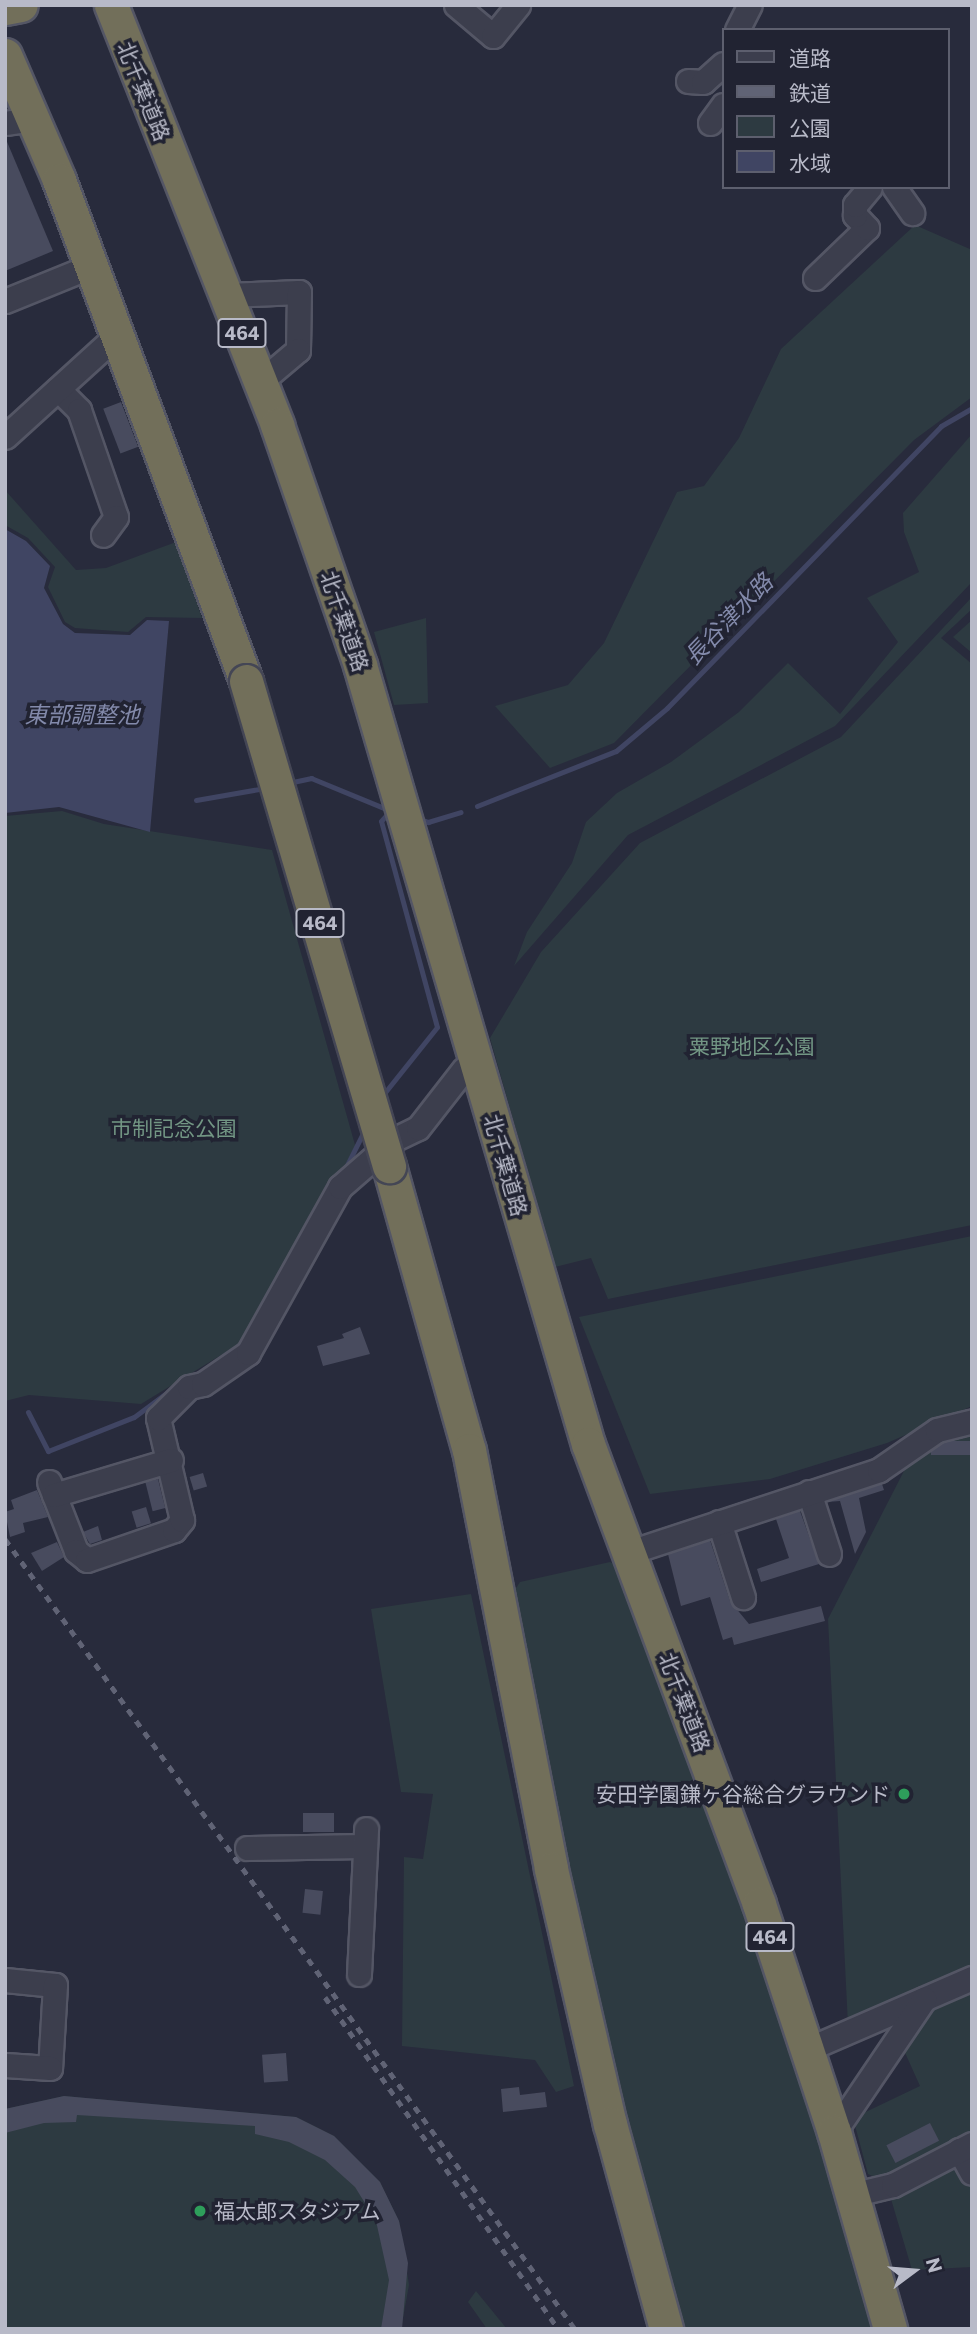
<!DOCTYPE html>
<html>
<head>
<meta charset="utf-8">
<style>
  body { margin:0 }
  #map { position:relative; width:977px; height:2334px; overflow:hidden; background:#282b3c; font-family:Commissioner,"Noto Sans JP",sans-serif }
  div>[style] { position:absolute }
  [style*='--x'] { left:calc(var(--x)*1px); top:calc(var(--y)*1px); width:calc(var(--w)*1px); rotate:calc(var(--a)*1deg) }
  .green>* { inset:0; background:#2d3a41 }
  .water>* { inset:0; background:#404563 }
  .stream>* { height:5px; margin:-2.5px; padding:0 2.5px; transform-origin:2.5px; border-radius:2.5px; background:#404563 }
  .building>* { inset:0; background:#484b5e; transform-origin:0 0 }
  .roads { filter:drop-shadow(2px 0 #545665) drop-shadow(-2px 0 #545665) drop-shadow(0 2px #545665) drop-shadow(0 -2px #545665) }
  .minor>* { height:23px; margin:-11.5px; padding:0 11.5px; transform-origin:11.5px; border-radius:11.5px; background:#3c3e4d }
  .highway>* { height:33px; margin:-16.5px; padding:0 16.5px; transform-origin:16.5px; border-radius:16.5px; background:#726f5a }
  .rail>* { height:5px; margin-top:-2.5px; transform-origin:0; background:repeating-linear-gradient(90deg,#606375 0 7px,transparent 0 14px) }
  .bridges { filter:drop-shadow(2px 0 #444655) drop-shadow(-2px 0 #444655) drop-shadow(0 2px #444655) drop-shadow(0 -2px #444655) }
  .highway-bridge>* { height:33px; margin:-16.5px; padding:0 16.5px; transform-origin:16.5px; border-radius:16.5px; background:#726f5a }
  .dots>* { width:19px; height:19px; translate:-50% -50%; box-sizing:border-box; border:4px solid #212332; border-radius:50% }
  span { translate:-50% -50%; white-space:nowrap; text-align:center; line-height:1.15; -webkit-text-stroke:7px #212332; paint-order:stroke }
  .shield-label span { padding:2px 5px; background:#212332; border:2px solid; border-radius:5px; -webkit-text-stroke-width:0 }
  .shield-label { font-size:19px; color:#b8bac8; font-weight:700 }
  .street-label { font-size:21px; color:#b8bac8 }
  .park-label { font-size:21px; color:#729684 }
  .poi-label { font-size:21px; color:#b8bac8 }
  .right { translate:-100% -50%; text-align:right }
  .left { translate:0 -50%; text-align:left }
  .water-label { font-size:23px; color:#838aab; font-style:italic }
  .frame { position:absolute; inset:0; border:7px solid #b8bac8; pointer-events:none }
  .legend { position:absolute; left:722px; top:28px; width:228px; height:161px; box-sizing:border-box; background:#212332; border:2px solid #5d5f6e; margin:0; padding:9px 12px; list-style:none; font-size:21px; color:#b8bac8 }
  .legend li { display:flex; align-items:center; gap:14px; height:35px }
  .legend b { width:35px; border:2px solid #5d5f6e }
  .north { position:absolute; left:879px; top:2236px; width:70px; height:70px; -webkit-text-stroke:5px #212332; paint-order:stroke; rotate:74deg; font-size:19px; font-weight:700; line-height:28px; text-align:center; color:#b8bac8 }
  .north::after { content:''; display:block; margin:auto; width:24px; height:32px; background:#b8bac8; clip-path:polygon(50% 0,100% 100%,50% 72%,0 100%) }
</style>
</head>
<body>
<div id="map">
  <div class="green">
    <i style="clip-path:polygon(915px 225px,972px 250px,972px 397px,914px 440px,614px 743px,550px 768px,495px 706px,568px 685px,604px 643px,677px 492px,704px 486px,739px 438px,781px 349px)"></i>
    <i style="clip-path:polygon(972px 434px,972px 582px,835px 726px,628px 835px,514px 966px,527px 932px,572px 863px,586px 822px,617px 793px,671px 762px,739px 712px,788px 663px,840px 714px,898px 642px,867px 598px,919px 572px,904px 532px,903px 513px)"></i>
    <i style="clip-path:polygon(5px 490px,76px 570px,106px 568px,176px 542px,202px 618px,146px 617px,128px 632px,75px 628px,65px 622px,48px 587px,55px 567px,28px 538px,5px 525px)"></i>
    <i style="clip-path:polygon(972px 597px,972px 609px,941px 638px,972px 664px,972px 1225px,608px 1299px,591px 1258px,555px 1267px,490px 1038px,541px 952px,640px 843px,841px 737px)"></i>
    <i style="clip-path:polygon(426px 618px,428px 703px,394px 705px,374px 632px)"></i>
    <i style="clip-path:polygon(972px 620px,972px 653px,953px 637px)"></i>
    <i style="clip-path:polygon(62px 811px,104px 824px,272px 850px,357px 1152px,244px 1341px,141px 1404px,29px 1395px,5px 1401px,5px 816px)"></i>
    <i style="clip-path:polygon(972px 1236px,972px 1406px,887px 1443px,770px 1479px,650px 1494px,579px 1317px)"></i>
    <i style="clip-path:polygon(972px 1436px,972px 1969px,848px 2025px,828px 1619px,906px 1467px,947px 1442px)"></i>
    <i style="clip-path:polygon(610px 1562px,622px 1567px,698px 1758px,879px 2329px,680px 2329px,592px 1982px,511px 1596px,520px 1582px)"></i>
    <i style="clip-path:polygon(471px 1594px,574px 2086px,556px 2092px,535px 2060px,402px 2046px,404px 1857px,423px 1859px,433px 1794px,401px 1792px,371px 1609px)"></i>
    <i style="clip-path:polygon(972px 1985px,972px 2267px,912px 2270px,886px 2182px,868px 2174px,853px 2118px,920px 2086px,902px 2046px,935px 2001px)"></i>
    <i style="clip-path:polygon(64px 2096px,296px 2117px,334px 2136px,380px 2182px,399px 2221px,409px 2285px,401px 2329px,5px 2329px,5px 2109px)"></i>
    <i style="clip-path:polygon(476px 2291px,507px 2329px,487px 2329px,468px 2302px)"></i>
  </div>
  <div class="water">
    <i style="clip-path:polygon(5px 529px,26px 541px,50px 566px,44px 588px,63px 624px,75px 633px,130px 635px,147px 620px,169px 621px,150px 832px,59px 807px,5px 813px)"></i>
  </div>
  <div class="stream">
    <i style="--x:288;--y:783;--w:24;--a:-12"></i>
    <i style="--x:311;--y:778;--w:87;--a:22.4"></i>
    <i style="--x:196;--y:800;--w:70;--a:-9.9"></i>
    <i style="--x:477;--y:806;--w:149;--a:-21.6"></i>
    <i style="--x:616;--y:751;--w:67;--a:-40.1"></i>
    <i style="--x:667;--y:708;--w:393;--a:-45.8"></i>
    <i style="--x:941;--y:426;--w:36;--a:-30"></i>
    <i style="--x:417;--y:818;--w:12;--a:20"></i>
    <i style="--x:428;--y:822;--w:34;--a:-17"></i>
    <i style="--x:382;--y:1096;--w:88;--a:-51.4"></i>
    <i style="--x:437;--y:1027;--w:213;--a:-105.2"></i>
    <i style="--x:381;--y:821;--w:13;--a:-48"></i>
    <i style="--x:344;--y:1171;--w:47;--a:-63.4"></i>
    <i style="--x:28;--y:1412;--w:44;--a:62.9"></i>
    <i style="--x:48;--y:1451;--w:92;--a:-21.6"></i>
    <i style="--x:134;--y:1417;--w:49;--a:-36.6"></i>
  </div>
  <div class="building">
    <i style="clip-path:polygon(5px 137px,53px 251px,5px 271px)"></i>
    <i style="left:121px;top:402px;width:48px;height:19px;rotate:69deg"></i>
    <i style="clip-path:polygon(360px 1327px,370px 1354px,323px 1366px,317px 1346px,344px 1338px,342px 1334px)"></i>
    <i style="left:972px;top:1441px;width:14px;height:41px;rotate:90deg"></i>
    <i style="left:203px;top:1473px;width:14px;height:14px;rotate:73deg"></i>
    <i style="left:158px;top:1479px;width:30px;height:13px;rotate:76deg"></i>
    <i style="clip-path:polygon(882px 1484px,884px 1490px,859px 1498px,866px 1532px,855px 1554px,840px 1501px,827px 1502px)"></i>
    <i style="clip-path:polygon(37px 1490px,48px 1517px,23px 1523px,25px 1532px,10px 1537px,5px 1512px,14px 1509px,11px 1500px)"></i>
    <i style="left:146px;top:1507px;width:17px;height:15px;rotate:73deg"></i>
    <i style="clip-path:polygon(800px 1511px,819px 1564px,761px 1582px,757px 1569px,789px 1558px,776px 1519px)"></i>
    <i style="clip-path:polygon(98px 1526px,102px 1540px,90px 1544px,83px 1532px)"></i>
    <i style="clip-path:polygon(710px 1540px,730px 1601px,749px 1624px,821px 1606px,825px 1621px,734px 1645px,732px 1637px,723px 1640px,710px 1597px,681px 1606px,668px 1554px)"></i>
    <i style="clip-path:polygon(57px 1542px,64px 1557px,42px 1571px,31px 1553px)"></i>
    <i style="left:334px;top:1813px;width:19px;height:31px;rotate:90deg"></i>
    <i style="left:305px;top:1889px;width:18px;height:24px;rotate:6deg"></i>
    <i style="left:286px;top:2053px;width:28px;height:24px;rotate:86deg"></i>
    <i style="clip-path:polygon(519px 2087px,520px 2095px,545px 2092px,547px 2107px,503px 2112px,501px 2089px)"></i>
    <i style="clip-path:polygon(64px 2096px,296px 2117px,334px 2136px,380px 2182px,399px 2221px,408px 2263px,402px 2329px,381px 2329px,389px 2280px,376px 2221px,355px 2187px,325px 2160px,289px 2142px,255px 2134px,255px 2126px,77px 2115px,76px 2122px,44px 2123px,5px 2133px,5px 2109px)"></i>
    <i style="left:930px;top:2123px;width:20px;height:49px;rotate:63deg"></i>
  </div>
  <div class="roads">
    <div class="minor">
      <i style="--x:456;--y:5;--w:48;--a:40"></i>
      <i style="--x:493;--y:36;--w:40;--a:-51"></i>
      <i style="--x:737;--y:30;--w:28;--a:-63"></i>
      <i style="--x:688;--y:81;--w:15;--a:4"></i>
      <i style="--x:703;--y:82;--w:27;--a:-42"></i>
      <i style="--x:5;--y:123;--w:28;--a:-8"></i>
      <i style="--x:710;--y:123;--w:22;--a:-54"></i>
      <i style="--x:894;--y:187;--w:32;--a:55"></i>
      <i style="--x:815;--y:278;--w:72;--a:-43.9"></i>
      <i style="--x:867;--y:228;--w:18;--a:-133"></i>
      <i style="--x:855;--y:215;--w:10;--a:-90"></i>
      <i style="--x:855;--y:205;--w:23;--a:-50"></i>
      <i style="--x:228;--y:295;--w:71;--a:-2.4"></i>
      <i style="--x:299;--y:292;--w:58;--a:91"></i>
      <i style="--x:298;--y:350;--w:50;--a:139.9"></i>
      <i style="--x:5;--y:301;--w:93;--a:-22.1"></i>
      <i style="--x:58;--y:389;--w:30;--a:45"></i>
      <i style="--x:79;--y:410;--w:113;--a:70.9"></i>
      <i style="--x:116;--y:517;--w:22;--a:126"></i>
      <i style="--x:5;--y:437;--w:151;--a:-42.3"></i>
      <i style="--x:49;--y:1482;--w:74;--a:68.6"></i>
      <i style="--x:76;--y:1551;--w:14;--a:39"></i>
      <i style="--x:87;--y:1560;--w:92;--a:-19"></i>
      <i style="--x:174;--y:1530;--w:13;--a:-51"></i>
      <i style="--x:182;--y:1520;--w:105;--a:-103.2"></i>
      <i style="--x:158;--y:1418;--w:44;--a:-45"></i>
      <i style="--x:189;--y:1387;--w:14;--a:-12"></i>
      <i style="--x:203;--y:1384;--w:55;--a:-34.6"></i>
      <i style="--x:248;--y:1353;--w:190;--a:-61"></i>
      <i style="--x:340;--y:1187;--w:73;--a:-41.1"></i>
      <i style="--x:395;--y:1139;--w:25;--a:-26"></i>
      <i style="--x:418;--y:1128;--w:75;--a:-52.1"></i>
      <i style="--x:809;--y:1492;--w:65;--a:72.1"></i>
      <i style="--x:54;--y:1495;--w:122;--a:-16.7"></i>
      <i style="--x:719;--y:1522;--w:79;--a:72.3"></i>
      <i style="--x:627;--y:1553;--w:265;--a:-18.2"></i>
      <i style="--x:879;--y:1470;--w:70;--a:-34.6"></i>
      <i style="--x:937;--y:1430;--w:36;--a:-14"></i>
      <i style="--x:247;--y:1848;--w:118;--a:-1"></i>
      <i style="--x:359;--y:1974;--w:145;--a:-87.2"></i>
      <i style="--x:5;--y:1980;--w:50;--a:5.7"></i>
      <i style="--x:55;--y:1985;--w:83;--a:93.4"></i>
      <i style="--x:50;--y:2068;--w:45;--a:-176.2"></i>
      <i style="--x:808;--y:2049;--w:179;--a:-23.4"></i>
      <i style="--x:834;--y:2132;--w:161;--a:-55.9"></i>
      <i style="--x:959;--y:2150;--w:26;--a:61"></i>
      <i style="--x:851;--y:2195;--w:43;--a:-13.4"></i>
      <i style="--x:893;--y:2185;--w:89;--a:-27.4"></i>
    </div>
    <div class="highway">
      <i style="--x:111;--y:5;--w:452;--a:68.4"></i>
      <i style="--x:277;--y:425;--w:254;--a:70.9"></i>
      <i style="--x:360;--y:665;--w:812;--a:73.69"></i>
      <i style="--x:588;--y:1444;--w:491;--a:69.6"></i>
      <i style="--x:759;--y:1904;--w:240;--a:71.8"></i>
      <i style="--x:834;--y:2132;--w:205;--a:74.1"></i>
      <i style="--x:5;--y:8;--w:16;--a:-11"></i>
      <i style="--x:5;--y:55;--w:136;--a:66.6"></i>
      <i style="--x:59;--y:180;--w:535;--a:69.53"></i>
      <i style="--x:389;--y:1166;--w:295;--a:74.3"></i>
      <i style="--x:469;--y:1450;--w:427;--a:78.9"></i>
      <i style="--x:551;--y:1869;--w:262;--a:77"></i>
      <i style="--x:610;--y:2124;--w:213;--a:74.7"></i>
    </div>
  </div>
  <div class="rail">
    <i style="--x:5;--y:1539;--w:974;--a:54.19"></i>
    <i style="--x:325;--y:1997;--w:406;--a:54.9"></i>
  </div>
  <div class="bridges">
    <div class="highway-bridge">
      <i style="--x:246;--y:681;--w:506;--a:73.57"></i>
    </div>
  </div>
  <div class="dots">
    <i style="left:904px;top:1794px;background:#2e9e5b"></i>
    <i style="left:200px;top:2211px;background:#2e9e5b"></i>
  </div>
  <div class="shield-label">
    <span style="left:242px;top:333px">464</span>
    <span style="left:320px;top:923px">464</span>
    <span style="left:770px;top:1937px">464</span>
  </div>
  <div class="street-label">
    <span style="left:144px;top:91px;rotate:68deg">北千葉道路</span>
    <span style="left:345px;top:621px;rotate:71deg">北千葉道路</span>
    <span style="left:506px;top:1165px;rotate:74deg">北千葉道路</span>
    <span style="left:685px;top:1702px;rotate:69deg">北千葉道路</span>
  </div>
  <div class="park-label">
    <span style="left:752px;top:1046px">粟野地区公園</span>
    <span style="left:174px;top:1128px">市制記念公園</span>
  </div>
  <div class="poi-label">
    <span class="right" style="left:890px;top:1794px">安田学園鎌ヶ谷総合グラウンド</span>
    <span class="left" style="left:214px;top:2211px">福太郎スタジアム</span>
  </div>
  <div class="water-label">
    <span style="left:728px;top:619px;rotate:-46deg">長谷津水路</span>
    <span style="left:82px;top:714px">東部調整池</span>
  </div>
  <div class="frame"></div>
  <ul class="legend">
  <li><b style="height:9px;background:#3c3e4d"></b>道路</li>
  <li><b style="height:9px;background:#606375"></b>鉄道</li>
  <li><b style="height:19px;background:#2d3a41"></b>公園</li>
  <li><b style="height:19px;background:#404563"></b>水域</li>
  </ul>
  <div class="north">N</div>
</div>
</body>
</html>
